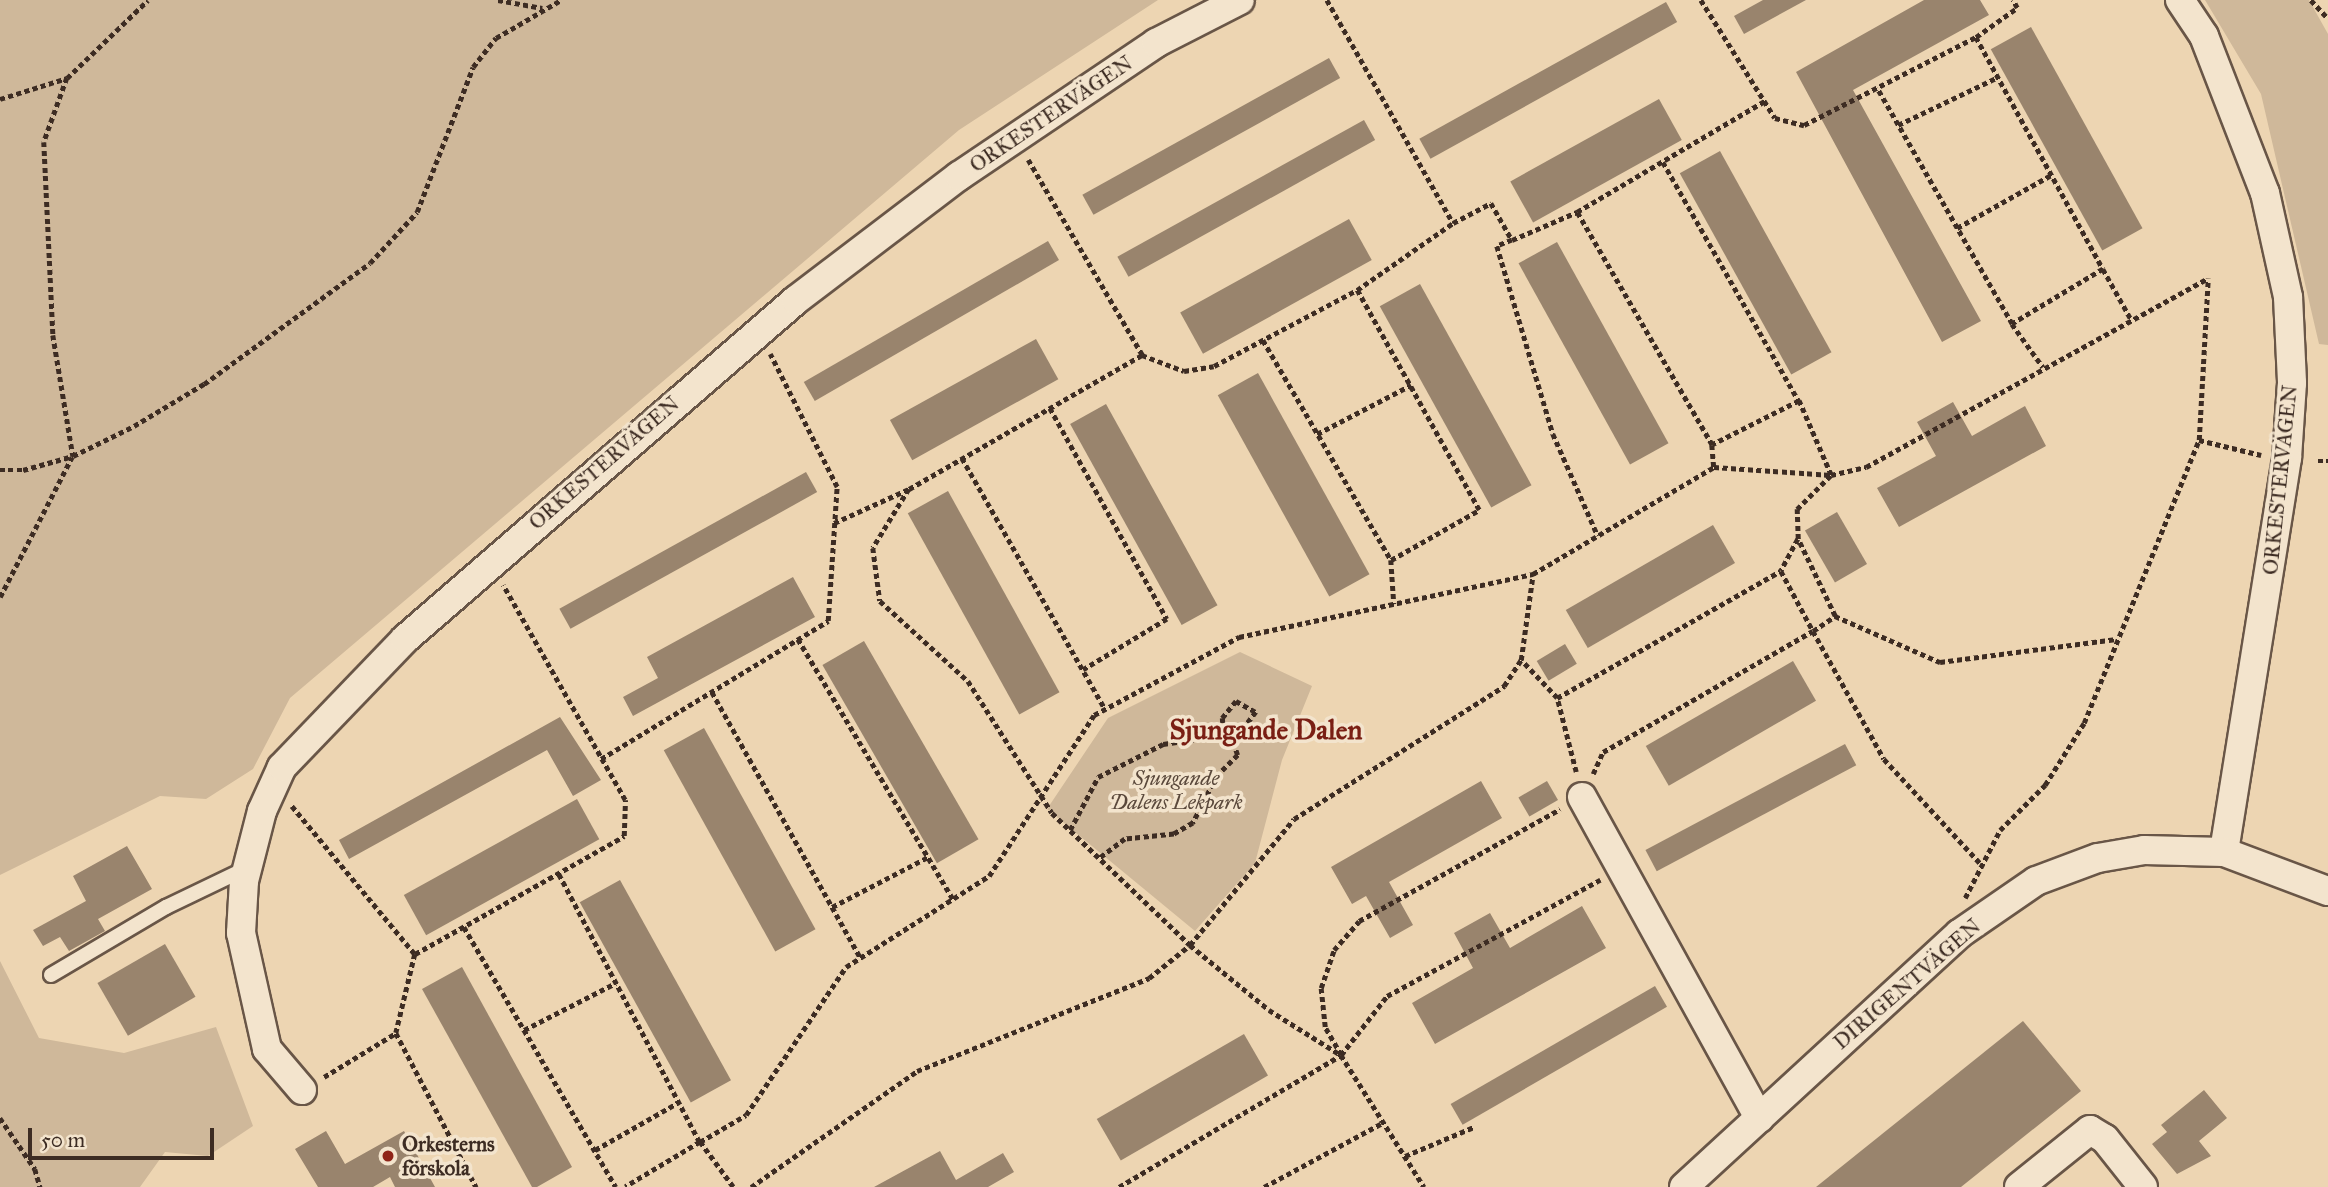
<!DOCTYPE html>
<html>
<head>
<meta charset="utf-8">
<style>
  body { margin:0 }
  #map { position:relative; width:2328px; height:1187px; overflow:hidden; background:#edd5b2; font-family:"IM FELL Great Primer",serif }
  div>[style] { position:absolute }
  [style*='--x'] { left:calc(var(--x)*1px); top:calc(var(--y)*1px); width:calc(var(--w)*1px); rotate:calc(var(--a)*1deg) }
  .green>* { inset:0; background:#cfb89a }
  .building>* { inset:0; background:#99846d; transform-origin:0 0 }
  .path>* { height:4.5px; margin-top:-2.25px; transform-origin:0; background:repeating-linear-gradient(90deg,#3d2c23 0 5px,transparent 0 8.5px) }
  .roads { filter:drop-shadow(2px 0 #695647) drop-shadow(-2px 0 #695647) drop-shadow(0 2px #695647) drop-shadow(0 -2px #695647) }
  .lane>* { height:14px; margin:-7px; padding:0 7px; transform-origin:7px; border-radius:7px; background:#f3e4cd }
  .street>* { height:28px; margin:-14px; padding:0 14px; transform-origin:14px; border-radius:14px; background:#f3e4cd }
  .dots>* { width:19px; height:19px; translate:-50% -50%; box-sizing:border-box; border:4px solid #f3e4cd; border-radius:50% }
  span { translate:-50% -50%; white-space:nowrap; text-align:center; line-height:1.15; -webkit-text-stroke:7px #f3e4cd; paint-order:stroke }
  .street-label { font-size:21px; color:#3d2c23 }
  .park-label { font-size:21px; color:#5a483b; font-style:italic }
  .poi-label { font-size:21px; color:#3d2c23; font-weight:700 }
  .left { translate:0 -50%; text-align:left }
  .district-label { font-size:28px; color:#7a1f14; font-weight:700 }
  .scale { position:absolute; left:28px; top:1128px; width:186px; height:32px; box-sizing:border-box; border:4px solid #3d2c23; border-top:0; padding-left:9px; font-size:21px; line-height:24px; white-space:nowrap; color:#3d2c23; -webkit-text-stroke:5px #f3e4cd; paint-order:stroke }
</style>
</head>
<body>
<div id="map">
  <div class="green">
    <i style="clip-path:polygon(0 0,1158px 0,959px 130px,290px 698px,253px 769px,206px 799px,160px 796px,0 875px)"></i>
    <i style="clip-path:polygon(2205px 0,2309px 0,2328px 34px,2328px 345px,2319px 344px,2261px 94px)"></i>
    <i style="clip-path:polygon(1240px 652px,1312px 686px,1282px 760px,1255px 863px,1195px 931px,1047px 809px,1108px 718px)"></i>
    <i style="clip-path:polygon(0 961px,39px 1038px,124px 1053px,216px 1027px,253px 1126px,208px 1156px,165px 1152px,140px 1187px,0 1187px)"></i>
  </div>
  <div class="building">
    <i style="clip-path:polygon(1763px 0,1806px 0,1744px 34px,1734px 16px)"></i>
    <i style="clip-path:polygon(1924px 0,1980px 0,1989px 15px,1853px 90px,1981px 321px,1942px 342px,1796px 72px)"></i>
    <i style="left:1666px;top:2px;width:23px;height:282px;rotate:61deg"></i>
    <i style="left:2031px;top:27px;width:230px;height:46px;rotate:61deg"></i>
    <i style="left:1329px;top:58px;width:23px;height:282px;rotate:61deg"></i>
    <i style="left:1659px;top:99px;width:47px;height:170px;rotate:61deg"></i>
    <i style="left:1364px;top:120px;width:23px;height:282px;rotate:61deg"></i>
    <i style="left:1720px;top:151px;width:230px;height:46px;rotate:61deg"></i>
    <i style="left:1349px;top:219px;width:47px;height:193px;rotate:61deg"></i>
    <i style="left:1048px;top:241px;width:22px;height:282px;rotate:60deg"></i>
    <i style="left:1557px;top:242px;width:230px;height:44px;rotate:61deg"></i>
    <i style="left:1420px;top:284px;width:230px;height:46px;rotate:61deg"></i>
    <i style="left:1036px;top:339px;width:46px;height:167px;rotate:61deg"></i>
    <i style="left:1258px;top:373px;width:230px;height:46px;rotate:61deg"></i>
    <i style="clip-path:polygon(1953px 402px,1972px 436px,2025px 406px,2046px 446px,1899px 527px,1877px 488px,1936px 456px,1917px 422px)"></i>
    <i style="left:1106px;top:404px;width:230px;height:41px;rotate:61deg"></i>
    <i style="left:806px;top:472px;width:23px;height:282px;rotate:61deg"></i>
    <i style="left:948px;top:491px;width:230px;height:46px;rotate:61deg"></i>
    <i style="left:1837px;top:512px;width:60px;height:37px;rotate:60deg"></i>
    <i style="left:1713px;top:525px;width:44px;height:170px;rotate:60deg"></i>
    <i style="clip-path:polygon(793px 577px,815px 617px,633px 716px,623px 697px,658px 678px,647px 657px)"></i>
    <i style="left:864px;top:641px;width:229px;height:48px;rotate:60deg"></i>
    <i style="left:1565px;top:644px;width:23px;height:33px;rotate:59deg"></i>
    <i style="left:1793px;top:661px;width:46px;height:170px;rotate:60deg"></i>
    <i style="clip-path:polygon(560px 717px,601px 780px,573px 796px,547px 750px,349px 859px,339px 840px)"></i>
    <i style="left:704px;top:728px;width:230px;height:46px;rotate:61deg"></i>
    <i style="left:1845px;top:744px;width:24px;height:226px;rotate:62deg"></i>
    <i style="clip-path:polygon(1481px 781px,1502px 818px,1389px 882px,1413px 925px,1390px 938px,1366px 896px,1352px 904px,1331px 867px)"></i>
    <i style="left:1547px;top:781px;width:22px;height:33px;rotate:60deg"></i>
    <i style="left:577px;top:799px;width:46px;height:198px;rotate:61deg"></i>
    <i style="clip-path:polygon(127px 846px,152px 889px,98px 919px,105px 931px,69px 951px,60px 937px,43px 946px,33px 930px,86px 901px,73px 876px)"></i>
    <i style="left:620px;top:880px;width:229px;height:46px;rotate:61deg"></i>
    <i style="clip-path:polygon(1582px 906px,1606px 948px,1435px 1044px,1412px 1003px,1473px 968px,1454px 933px,1490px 913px,1510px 948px)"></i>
    <i style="left:165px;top:944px;width:61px;height:78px;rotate:60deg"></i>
    <i style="clip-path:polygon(462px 967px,572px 1167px,537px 1187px,532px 1187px,422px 989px)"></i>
    <i style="left:1655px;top:986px;width:24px;height:236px;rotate:60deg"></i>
    <i style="clip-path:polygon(2023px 1021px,2081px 1091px,1961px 1187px,1816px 1187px)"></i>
    <i style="left:1244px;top:1034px;width:48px;height:170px;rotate:60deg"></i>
    <i style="clip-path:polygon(2204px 1090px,2227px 1118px,2199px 1141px,2211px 1156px,2177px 1174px,2152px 1144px,2167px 1132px,2161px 1125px)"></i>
    <i style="clip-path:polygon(326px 1131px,345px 1164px,404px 1131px,435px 1187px,395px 1187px,390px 1177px,373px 1187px,318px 1187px,295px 1149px)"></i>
    <i style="clip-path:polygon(940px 1151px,956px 1180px,1003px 1153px,1014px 1172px,988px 1187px,874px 1187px)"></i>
  </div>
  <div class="path">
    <i style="--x:498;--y:0;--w:45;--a:10.3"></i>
    <i style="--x:1327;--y:0;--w:256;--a:60.5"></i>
    <i style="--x:1701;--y:0;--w:139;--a:57.9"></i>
    <i style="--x:1775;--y:118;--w:30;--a:14"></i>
    <i style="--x:1804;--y:125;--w:193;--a:-27.1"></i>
    <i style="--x:1976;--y:37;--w:264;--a:61.3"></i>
    <i style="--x:2103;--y:269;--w:106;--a:148.9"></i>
    <i style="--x:2012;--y:324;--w:272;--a:-119.8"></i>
    <i style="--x:2311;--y:0;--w:25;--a:47"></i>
    <i style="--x:1976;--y:37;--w:50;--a:-35.3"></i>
    <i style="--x:2017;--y:8;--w:9;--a:-117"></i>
    <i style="--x:67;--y:78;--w:68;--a:109.8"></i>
    <i style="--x:44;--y:142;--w:193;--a:87.3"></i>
    <i style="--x:53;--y:335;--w:123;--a:80.6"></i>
    <i style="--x:0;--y:99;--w:70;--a:-17.4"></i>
    <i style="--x:67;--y:78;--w:112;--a:-43.9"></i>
    <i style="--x:1898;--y:125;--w:111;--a:-25.6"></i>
    <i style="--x:1663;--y:162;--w:275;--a:60.4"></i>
    <i style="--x:1957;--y:228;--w:108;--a:-29.4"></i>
    <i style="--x:1512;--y:240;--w:16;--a:158"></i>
    <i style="--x:1497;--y:246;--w:196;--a:73.4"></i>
    <i style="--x:1553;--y:434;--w:111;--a:66.2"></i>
    <i style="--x:2103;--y:269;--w:57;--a:60.8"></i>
    <i style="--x:2012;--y:324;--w:53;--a:54.2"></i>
    <i style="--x:1263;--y:340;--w:255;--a:59.8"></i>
    <i style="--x:1391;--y:560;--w:101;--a:-29.6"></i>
    <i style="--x:1479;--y:510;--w:252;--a:-119"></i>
    <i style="--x:1142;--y:355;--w:45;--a:20.9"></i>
    <i style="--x:1184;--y:371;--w:30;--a:-9"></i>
    <i style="--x:1214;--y:366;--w:162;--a:-28"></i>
    <i style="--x:1357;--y:290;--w:117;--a:-34.9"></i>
    <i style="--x:1453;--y:223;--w:43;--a:-27.8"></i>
    <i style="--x:1491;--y:203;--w:43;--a:60.4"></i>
    <i style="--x:1512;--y:240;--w:71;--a:-23.3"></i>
    <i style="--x:1050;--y:408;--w:241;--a:61"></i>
    <i style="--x:1167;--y:619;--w:98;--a:148.7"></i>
    <i style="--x:1317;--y:434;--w:106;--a:-27.5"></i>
    <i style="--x:2199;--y:440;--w:64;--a:13.6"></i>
    <i style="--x:1712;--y:445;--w:22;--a:85"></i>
    <i style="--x:1714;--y:467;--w:117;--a:3.9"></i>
    <i style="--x:1831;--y:475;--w:81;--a:-113.4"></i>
    <i style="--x:1799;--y:401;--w:97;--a:153.2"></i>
    <i style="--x:1712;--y:445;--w:269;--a:-120.1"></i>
    <i style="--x:1577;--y:212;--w:218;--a:-30.6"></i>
    <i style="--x:962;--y:458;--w:289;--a:60.3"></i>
    <i style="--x:2318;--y:461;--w:10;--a:0"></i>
    <i style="--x:0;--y:470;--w:23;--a:0"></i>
    <i style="--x:23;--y:470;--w:52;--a:-15.6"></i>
    <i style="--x:73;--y:456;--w:68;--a:-26.2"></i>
    <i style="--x:134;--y:426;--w:82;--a:-31"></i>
    <i style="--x:204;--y:384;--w:205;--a:-36.1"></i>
    <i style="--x:370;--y:263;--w:69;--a:-47.3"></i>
    <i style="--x:417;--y:212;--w:155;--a:-68.9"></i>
    <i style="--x:473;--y:67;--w:37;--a:-52"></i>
    <i style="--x:496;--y:38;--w:75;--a:-30.3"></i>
    <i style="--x:909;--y:489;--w:269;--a:-29.9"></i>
    <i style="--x:1142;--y:355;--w:226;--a:-120.3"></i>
    <i style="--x:834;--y:523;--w:82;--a:-24.4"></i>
    <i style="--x:909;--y:489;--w:69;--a:121.4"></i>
    <i style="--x:873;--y:548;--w:53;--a:82.5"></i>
    <i style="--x:880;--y:601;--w:119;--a:42.3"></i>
    <i style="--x:968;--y:681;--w:156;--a:57.5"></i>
    <i style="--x:1052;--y:813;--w:191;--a:43.7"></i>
    <i style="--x:1190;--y:945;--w:102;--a:39.4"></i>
    <i style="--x:1269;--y:1010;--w:85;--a:32"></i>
    <i style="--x:1798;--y:539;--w:30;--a:-92"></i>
    <i style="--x:1797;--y:509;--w:48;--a:-45"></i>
    <i style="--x:1831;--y:475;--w:36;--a:-13"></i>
    <i style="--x:1866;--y:467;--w:389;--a:-28.9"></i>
    <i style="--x:1391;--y:560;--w:44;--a:86.1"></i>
    <i style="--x:0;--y:597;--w:157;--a:-62.8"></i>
    <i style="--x:1835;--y:616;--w:115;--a:23.7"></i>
    <i style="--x:1940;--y:662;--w:178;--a:-7.4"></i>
    <i style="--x:798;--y:639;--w:303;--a:59.2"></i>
    <i style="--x:712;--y:692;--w:304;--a:60.8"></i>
    <i style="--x:1557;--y:698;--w:52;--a:-133.5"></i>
    <i style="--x:1521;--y:660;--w:87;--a:-82.1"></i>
    <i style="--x:1533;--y:574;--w:210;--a:-30.6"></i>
    <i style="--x:1223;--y:731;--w:13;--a:-94"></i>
    <i style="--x:1222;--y:718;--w:22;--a:-51"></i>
    <i style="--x:1236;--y:701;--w:23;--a:29"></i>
    <i style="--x:1256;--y:712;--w:36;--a:127"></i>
    <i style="--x:601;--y:759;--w:266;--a:-31.3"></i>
    <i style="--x:828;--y:621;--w:134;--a:-86.2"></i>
    <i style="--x:837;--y:487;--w:149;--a:-116.7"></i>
    <i style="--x:1576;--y:772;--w:76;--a:-104.4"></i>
    <i style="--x:1557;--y:698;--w:257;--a:-29.6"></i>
    <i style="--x:1781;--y:571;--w:68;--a:61.9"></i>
    <i style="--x:1813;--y:631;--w:27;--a:-34"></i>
    <i style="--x:1835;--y:616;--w:85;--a:-115.7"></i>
    <i style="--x:1798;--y:539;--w:36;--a:118"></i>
    <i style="--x:1593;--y:774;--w:24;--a:-66"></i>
    <i style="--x:1603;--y:752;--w:242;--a:-30"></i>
    <i style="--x:1813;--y:631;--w:146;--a:61"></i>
    <i style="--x:1884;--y:759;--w:143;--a:47.3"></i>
    <i style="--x:292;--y:806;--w:192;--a:50.3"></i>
    <i style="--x:415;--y:954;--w:240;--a:-29.4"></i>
    <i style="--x:624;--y:836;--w:36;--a:-88"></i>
    <i style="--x:625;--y:800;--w:247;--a:-119.6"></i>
    <i style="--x:1070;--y:830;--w:60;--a:-62.2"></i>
    <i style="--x:1098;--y:777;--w:73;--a:-26.9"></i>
    <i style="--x:1163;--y:744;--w:69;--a:-8.4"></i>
    <i style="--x:1231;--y:734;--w:22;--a:72"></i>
    <i style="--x:1238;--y:755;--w:30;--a:135"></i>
    <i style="--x:1217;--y:776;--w:53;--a:117.1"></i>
    <i style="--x:1193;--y:823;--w:22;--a:150"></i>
    <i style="--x:1174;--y:834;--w:49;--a:174.2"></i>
    <i style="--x:1125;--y:839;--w:31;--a:143"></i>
    <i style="--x:559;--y:874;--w:303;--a:62.3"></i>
    <i style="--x:700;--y:1142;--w:87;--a:149"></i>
    <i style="--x:1965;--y:898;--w:76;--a:-62.8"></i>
    <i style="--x:2000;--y:830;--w:64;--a:-45"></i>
    <i style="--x:2045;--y:785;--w:73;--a:-57.8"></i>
    <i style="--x:2084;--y:723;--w:305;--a:-67.9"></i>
    <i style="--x:2199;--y:440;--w:162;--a:-86.8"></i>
    <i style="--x:832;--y:907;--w:108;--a:-27.5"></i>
    <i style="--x:464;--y:927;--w:301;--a:59.7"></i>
    <i style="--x:415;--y:954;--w:81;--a:103.5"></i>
    <i style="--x:396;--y:1033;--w:174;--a:62.5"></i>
    <i style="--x:524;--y:1030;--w:103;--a:-27.1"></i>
    <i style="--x:1341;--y:1055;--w:32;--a:-120"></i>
    <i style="--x:1325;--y:1027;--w:39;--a:-96"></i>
    <i style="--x:1321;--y:988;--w:40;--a:-71.1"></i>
    <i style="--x:1334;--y:950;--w:38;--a:-49"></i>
    <i style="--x:1359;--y:921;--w:230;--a:-29.1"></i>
    <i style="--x:1341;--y:1055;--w:75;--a:-52.1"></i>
    <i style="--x:1387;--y:996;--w:243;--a:-28.6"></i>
    <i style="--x:324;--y:1077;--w:84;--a:-31.4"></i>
    <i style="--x:0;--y:1118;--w:62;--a:55.5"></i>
    <i style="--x:35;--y:1169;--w:19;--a:74"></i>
    <i style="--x:595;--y:1150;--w:97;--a:-29.7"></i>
    <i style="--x:1405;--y:1156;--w:75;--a:-22.8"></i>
    <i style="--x:733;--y:1187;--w:56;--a:-126.3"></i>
    <i style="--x:700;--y:1142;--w:53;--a:-30.4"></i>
    <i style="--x:746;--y:1115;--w:179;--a:-56"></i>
    <i style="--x:846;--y:967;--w:169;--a:-32.5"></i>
    <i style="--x:989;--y:876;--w:192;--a:-56.9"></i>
    <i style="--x:1094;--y:715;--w:165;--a:-28.3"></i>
    <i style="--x:1239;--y:637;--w:301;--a:-12.1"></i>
    <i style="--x:751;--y:1187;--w:203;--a:-34.9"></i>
    <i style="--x:917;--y:1071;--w:250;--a:-21.8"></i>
    <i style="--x:1149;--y:978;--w:53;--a:-38.8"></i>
    <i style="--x:1190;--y:945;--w:163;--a:-50.5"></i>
    <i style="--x:1294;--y:819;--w:249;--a:-32.3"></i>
    <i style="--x:1504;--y:686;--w:31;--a:-57"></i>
    <i style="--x:1119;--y:1187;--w:258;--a:-30.7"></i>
    <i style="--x:1341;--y:1055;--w:156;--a:57.8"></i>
    <i style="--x:1264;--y:1187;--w:136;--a:-28.4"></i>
  </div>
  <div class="roads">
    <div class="lane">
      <i style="--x:51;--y:975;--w:134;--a:-30.6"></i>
      <i style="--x:166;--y:907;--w:90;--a:-25.7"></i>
    </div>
    <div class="street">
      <i style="--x:2180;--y:0;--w:43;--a:56.3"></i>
      <i style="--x:2204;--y:36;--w:168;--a:68.8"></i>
      <i style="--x:2265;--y:193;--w:107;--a:77.5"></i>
      <i style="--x:2288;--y:297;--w:86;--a:87.3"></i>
      <i style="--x:2292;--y:383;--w:75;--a:93.8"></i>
      <i style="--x:2287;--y:458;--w:399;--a:99.1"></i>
      <i style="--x:1582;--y:797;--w:367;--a:61.1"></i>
      <i style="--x:302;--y:1090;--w:54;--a:-130.5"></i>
      <i style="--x:267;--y:1049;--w:119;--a:-102.6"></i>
      <i style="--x:241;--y:933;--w:52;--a:-86.7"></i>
      <i style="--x:244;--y:881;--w:72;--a:-75.6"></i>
      <i style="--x:262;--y:811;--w:48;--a:-65.6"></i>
      <i style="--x:282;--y:767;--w:178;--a:-46.1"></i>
      <i style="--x:405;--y:639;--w:517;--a:-40.93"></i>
      <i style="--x:796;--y:300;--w:205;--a:-37.3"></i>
      <i style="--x:959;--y:176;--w:238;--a:-34"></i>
      <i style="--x:1156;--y:43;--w:94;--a:-27.1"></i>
      <i style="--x:1684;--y:1187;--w:374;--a:-42.6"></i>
      <i style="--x:1959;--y:934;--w:93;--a:-34.5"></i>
      <i style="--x:2036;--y:881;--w:66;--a:-20.4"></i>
      <i style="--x:2098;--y:858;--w:47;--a:-9.9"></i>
      <i style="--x:2144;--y:850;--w:80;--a:1.4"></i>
      <i style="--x:2224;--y:852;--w:111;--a:20.6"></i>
      <i style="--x:2019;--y:1187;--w:91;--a:-38.8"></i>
      <i style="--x:2090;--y:1130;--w:17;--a:31"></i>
      <i style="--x:2105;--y:1139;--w:61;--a:51.6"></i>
    </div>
  </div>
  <div class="dots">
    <i style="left:388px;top:1156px;background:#8f2418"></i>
  </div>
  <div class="street-label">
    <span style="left:1051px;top:114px;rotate:-34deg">ORKESTERVÄGEN</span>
    <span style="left:604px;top:463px;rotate:-41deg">ORKESTERVÄGEN</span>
    <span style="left:2280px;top:480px;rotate:-84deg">ORKESTERVÄGEN</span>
    <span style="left:1907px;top:984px;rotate:-41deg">DIRIGENTVÄGEN</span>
  </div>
  <div class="park-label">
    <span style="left:1176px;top:790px">Sjungande<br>Dalens Lekpark</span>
  </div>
  <div class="poi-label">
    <span class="left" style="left:402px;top:1156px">Orkesterns<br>förskola</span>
  </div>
  <div class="district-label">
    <span style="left:1266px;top:730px">Sjungande Dalen</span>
  </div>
  <div class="scale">50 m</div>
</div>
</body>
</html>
